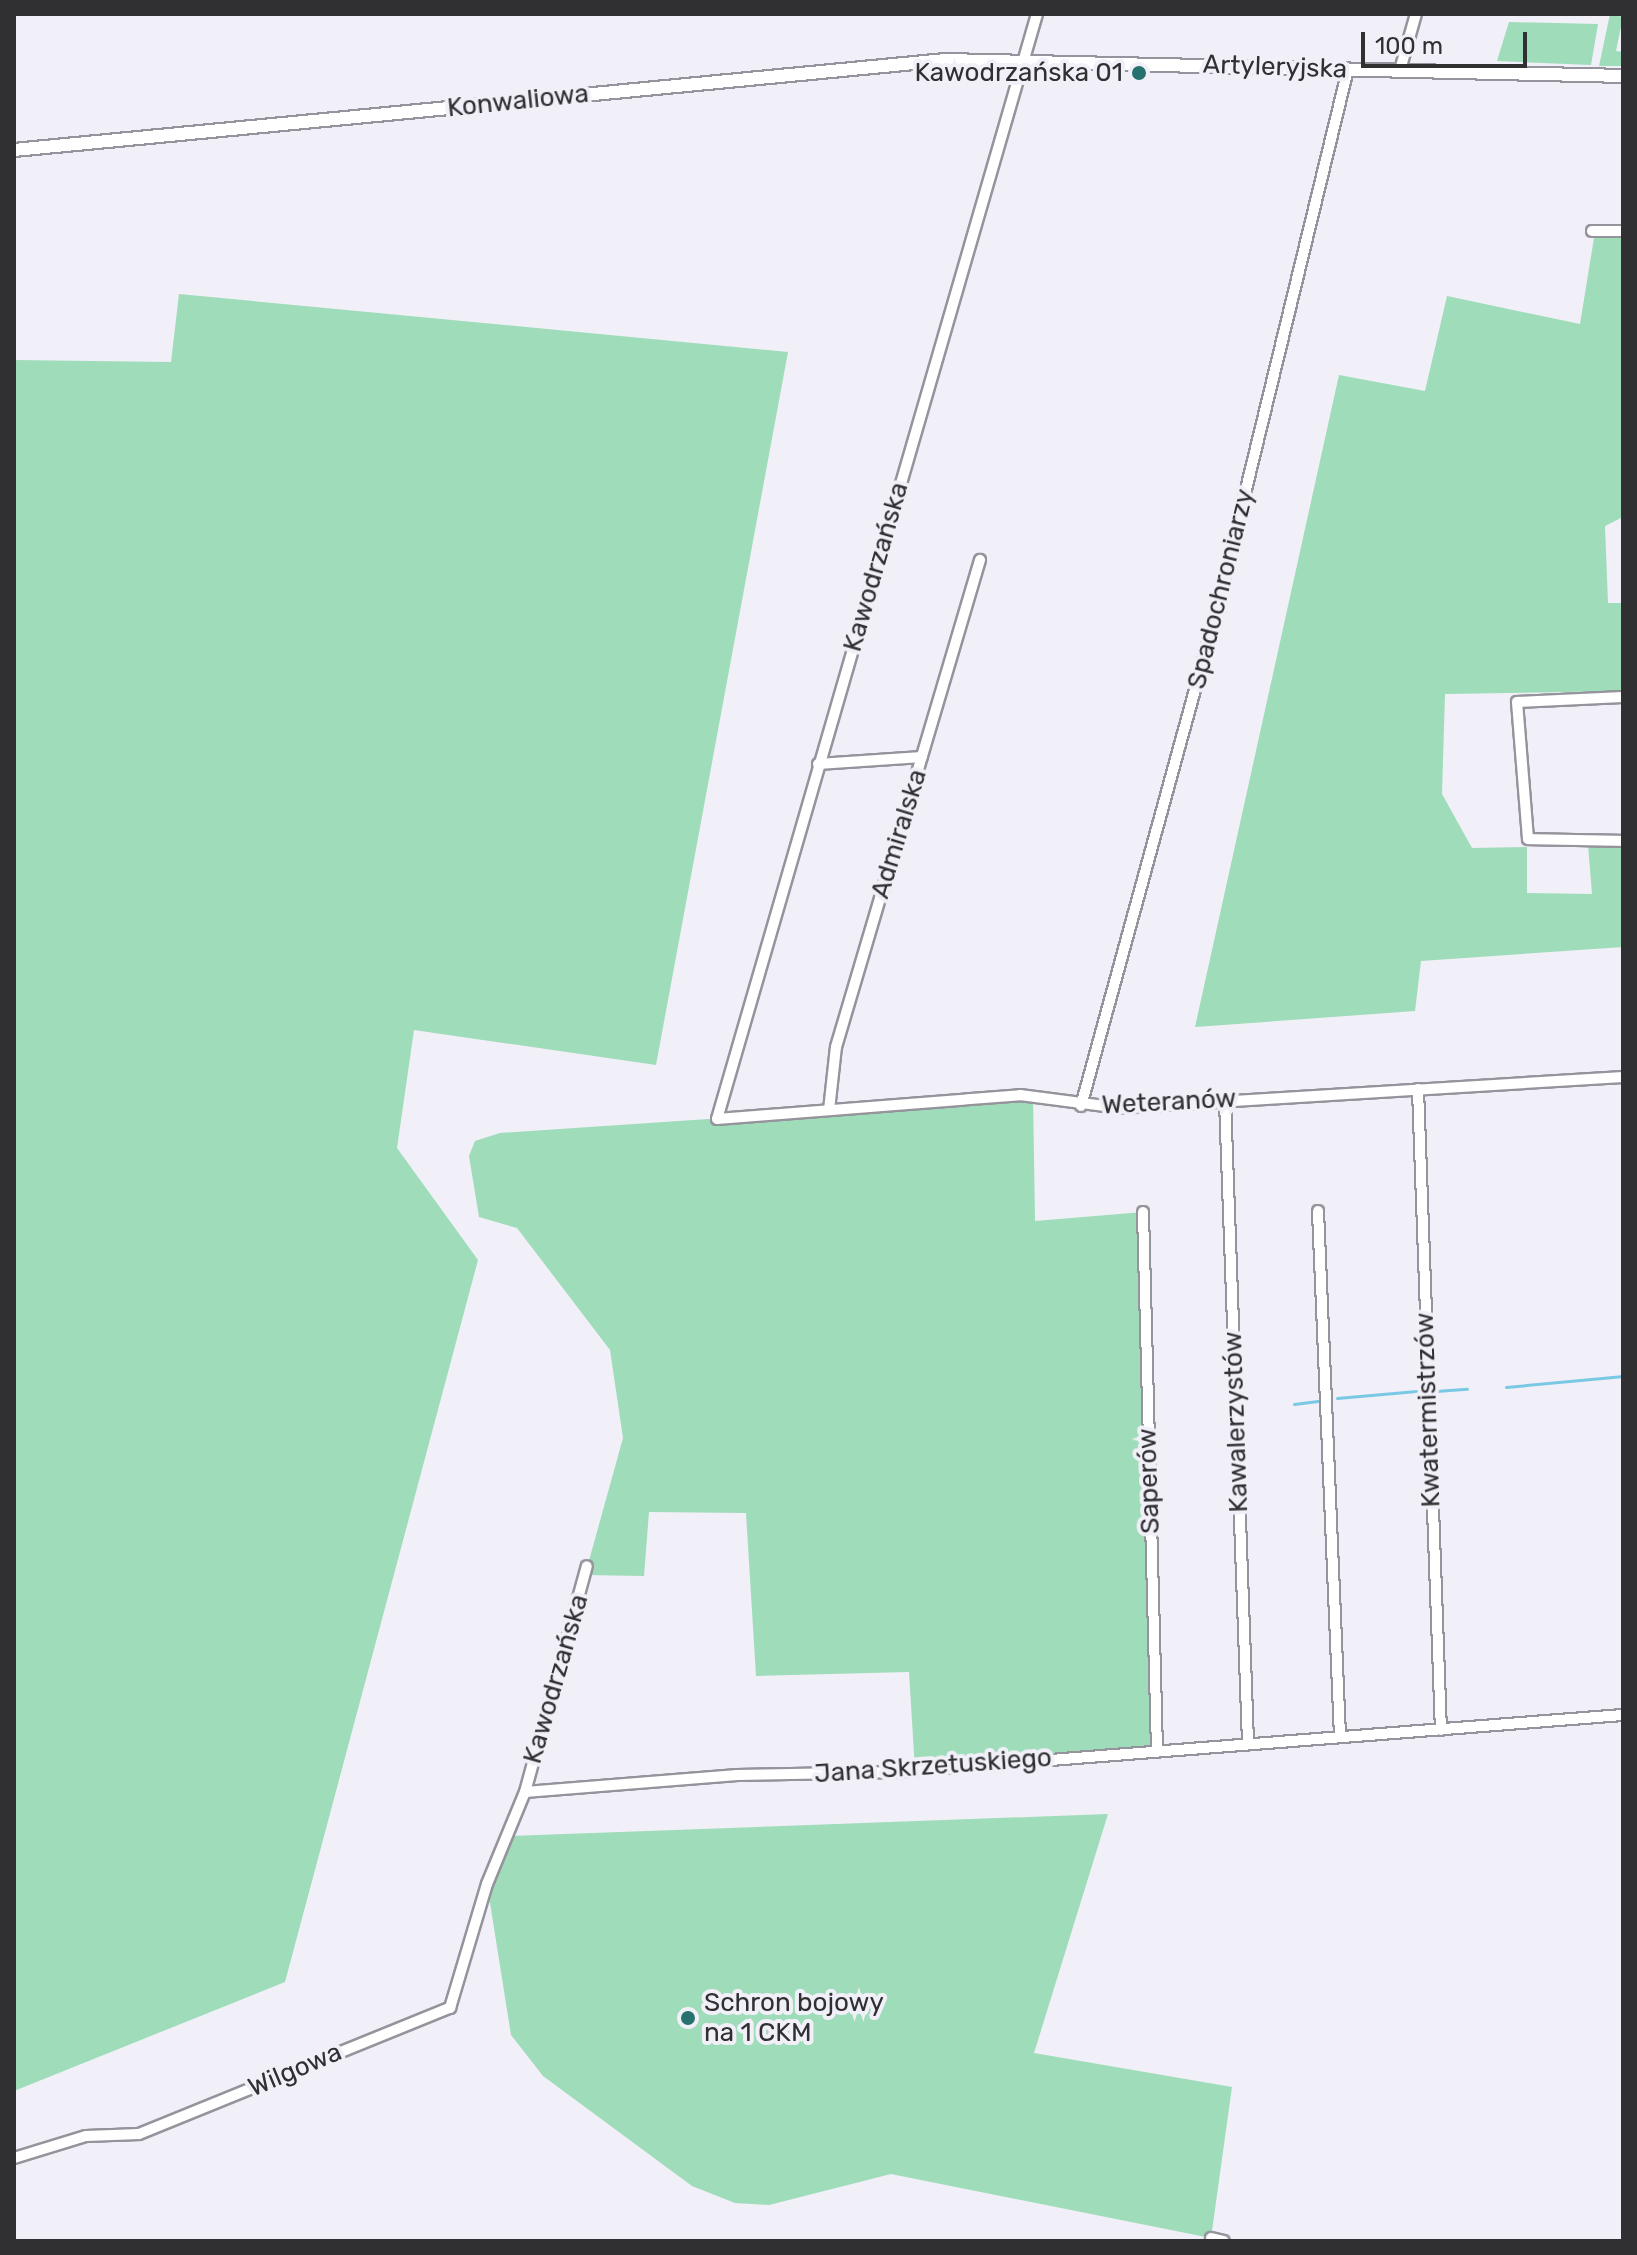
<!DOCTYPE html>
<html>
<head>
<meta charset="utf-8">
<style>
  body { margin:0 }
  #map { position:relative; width:1637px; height:2255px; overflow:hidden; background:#f1eff8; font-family:Rubik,sans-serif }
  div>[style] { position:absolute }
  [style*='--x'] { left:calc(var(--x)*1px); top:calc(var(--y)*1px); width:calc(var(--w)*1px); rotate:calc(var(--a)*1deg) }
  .green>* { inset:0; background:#9fdcb9 }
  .stream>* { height:3px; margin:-1.5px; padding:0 1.5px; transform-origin:1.5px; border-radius:1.5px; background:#79c9e5 }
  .roads { filter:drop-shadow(2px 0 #95939b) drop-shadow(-2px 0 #95939b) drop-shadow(0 2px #95939b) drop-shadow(0 -2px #95939b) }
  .minor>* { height:10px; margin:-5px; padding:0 5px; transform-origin:5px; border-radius:5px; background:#fff }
  .tertiary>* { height:12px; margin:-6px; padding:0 6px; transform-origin:6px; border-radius:6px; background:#fff }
  .dots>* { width:22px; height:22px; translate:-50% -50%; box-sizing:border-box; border:4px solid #f1eff8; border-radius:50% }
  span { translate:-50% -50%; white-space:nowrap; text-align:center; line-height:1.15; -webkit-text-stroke:8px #f1eff8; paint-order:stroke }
  .street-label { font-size:26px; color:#303033 }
  .poi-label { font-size:26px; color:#303033 }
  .right { translate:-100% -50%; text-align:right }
  .left { translate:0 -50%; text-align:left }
  .frame { position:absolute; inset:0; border:16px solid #303033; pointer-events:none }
  .scale { position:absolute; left:1361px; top:32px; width:166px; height:36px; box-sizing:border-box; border:4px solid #303033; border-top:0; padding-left:10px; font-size:24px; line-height:28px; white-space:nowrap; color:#303033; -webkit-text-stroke:6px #f1eff8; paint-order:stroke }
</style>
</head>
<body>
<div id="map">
  <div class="green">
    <i style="clip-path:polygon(1610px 14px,1623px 17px,1616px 51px,1623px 52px,1623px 66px,1599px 66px)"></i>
    <i style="clip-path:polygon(1509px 22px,1598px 24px,1591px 65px,1497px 61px)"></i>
    <i style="clip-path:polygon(1594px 238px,1623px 238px,1623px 517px,1605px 526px,1608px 603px,1623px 603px,1623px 691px,1445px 694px,1442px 794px,1472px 848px,1527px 847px,1527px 893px,1592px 894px,1588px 845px,1623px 845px,1623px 947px,1421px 961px,1415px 1011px,1195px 1027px,1339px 375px,1425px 391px,1447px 296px,1580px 324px)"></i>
    <i style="clip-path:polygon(179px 294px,788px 352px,656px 1065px,414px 1030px,397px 1148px,478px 1260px,285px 1982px,14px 2091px,14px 360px,171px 362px)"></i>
    <i style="clip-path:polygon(1033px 1097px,1035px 1221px,1143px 1212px,1157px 1749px,915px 1770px,909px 1672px,756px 1676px,746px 1513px,649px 1512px,644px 1576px,585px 1575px,623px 1438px,610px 1350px,517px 1228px,479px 1217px,469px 1156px,475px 1141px,500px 1133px)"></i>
    <i style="clip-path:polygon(1108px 1814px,1034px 2053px,1232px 2087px,1211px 2238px,891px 2174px,769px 2205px,735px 2203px,692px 2186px,543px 2076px,511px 2035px,487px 1884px,510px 1836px)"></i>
  </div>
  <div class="stream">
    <i style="--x:1506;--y:1387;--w:118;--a:-5.4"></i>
    <i style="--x:1436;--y:1391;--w:31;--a:-4"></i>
    <i style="--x:1337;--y:1398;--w:80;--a:-5"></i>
    <i style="--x:1294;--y:1404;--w:26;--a:-7"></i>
  </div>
  <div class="roads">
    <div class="minor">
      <i style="--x:1037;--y:14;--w:1150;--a:106.15"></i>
      <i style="--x:717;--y:1119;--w:304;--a:-4.5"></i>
      <i style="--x:1020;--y:1095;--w:101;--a:7.4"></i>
      <i style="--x:1120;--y:1108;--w:504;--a:-3.53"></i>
      <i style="--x:1400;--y:70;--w:58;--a:-74.1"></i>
      <i style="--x:1592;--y:231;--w:31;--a:0"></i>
      <i style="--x:1623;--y:697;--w:106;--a:177.3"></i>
      <i style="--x:1517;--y:702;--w:137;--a:85.4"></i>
      <i style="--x:1528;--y:839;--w:95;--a:1.2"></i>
      <i style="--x:818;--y:764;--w:104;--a:-3.9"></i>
      <i style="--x:1418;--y:1089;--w:641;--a:87.95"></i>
      <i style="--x:1225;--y:1100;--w:643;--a:87.95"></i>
      <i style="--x:1081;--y:1106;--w:511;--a:-74.69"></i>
      <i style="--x:1216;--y:613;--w:560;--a:-76.36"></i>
      <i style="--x:829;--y:1110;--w:63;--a:-83.7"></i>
      <i style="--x:836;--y:1047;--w:508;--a:-73.53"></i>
      <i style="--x:1318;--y:1211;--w:525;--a:87.6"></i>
      <i style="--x:1143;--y:1212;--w:537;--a:88.51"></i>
      <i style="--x:525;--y:1792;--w:213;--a:-4.6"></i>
      <i style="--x:737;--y:1775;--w:161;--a:-1.1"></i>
      <i style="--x:898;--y:1772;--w:727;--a:-4.5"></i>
      <i style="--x:14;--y:2158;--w:75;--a:-17"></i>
      <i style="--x:86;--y:2136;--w:53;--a:-2.2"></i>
      <i style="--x:139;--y:2134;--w:336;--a:-22.1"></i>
      <i style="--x:450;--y:2008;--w:129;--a:-73.4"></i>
      <i style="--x:487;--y:1884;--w:100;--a:-67.6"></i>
      <i style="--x:525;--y:1792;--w:234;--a:-74.7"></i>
      <i style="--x:1211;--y:2238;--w:13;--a:13"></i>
    </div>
    <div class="tertiary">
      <i style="--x:14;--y:150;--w:936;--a:-5.52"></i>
      <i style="--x:946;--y:60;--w:677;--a:1.35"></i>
    </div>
  </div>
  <div class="dots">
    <i style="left:1139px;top:73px;background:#27716e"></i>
    <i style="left:688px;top:2018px;background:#27716e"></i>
  </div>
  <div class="street-label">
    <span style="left:1275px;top:67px;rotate:2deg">Artyleryjska</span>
    <span style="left:518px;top:101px;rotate:-6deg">Konwaliowa</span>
    <span style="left:876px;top:567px;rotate:-74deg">Kawodrzańska</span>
    <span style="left:1221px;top:589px;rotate:-76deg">Spadochroniarzy</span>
    <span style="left:899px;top:834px;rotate:-73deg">Admiralska</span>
    <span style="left:1169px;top:1102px;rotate:-3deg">Weteranów</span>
    <span style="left:1428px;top:1410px;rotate:-92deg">Kwatermistrzów</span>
    <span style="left:1236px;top:1422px;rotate:-92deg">Kawalerzystów</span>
    <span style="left:1149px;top:1481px;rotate:-92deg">Saperów</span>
    <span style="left:556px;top:1679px;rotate:-74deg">Kawodrzańska</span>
    <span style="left:933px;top:1766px;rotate:-4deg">Jana Skrzetuskiego</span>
    <span style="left:295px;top:2070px;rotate:-23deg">Wilgowa</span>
  </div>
  <div class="poi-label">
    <span class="right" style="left:1123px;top:73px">Kawodrzańska 01</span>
    <span class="left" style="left:704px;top:2018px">Schron bojowy<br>na 1 CKM</span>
  </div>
  <div class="frame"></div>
  <div class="scale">100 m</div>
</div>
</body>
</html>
